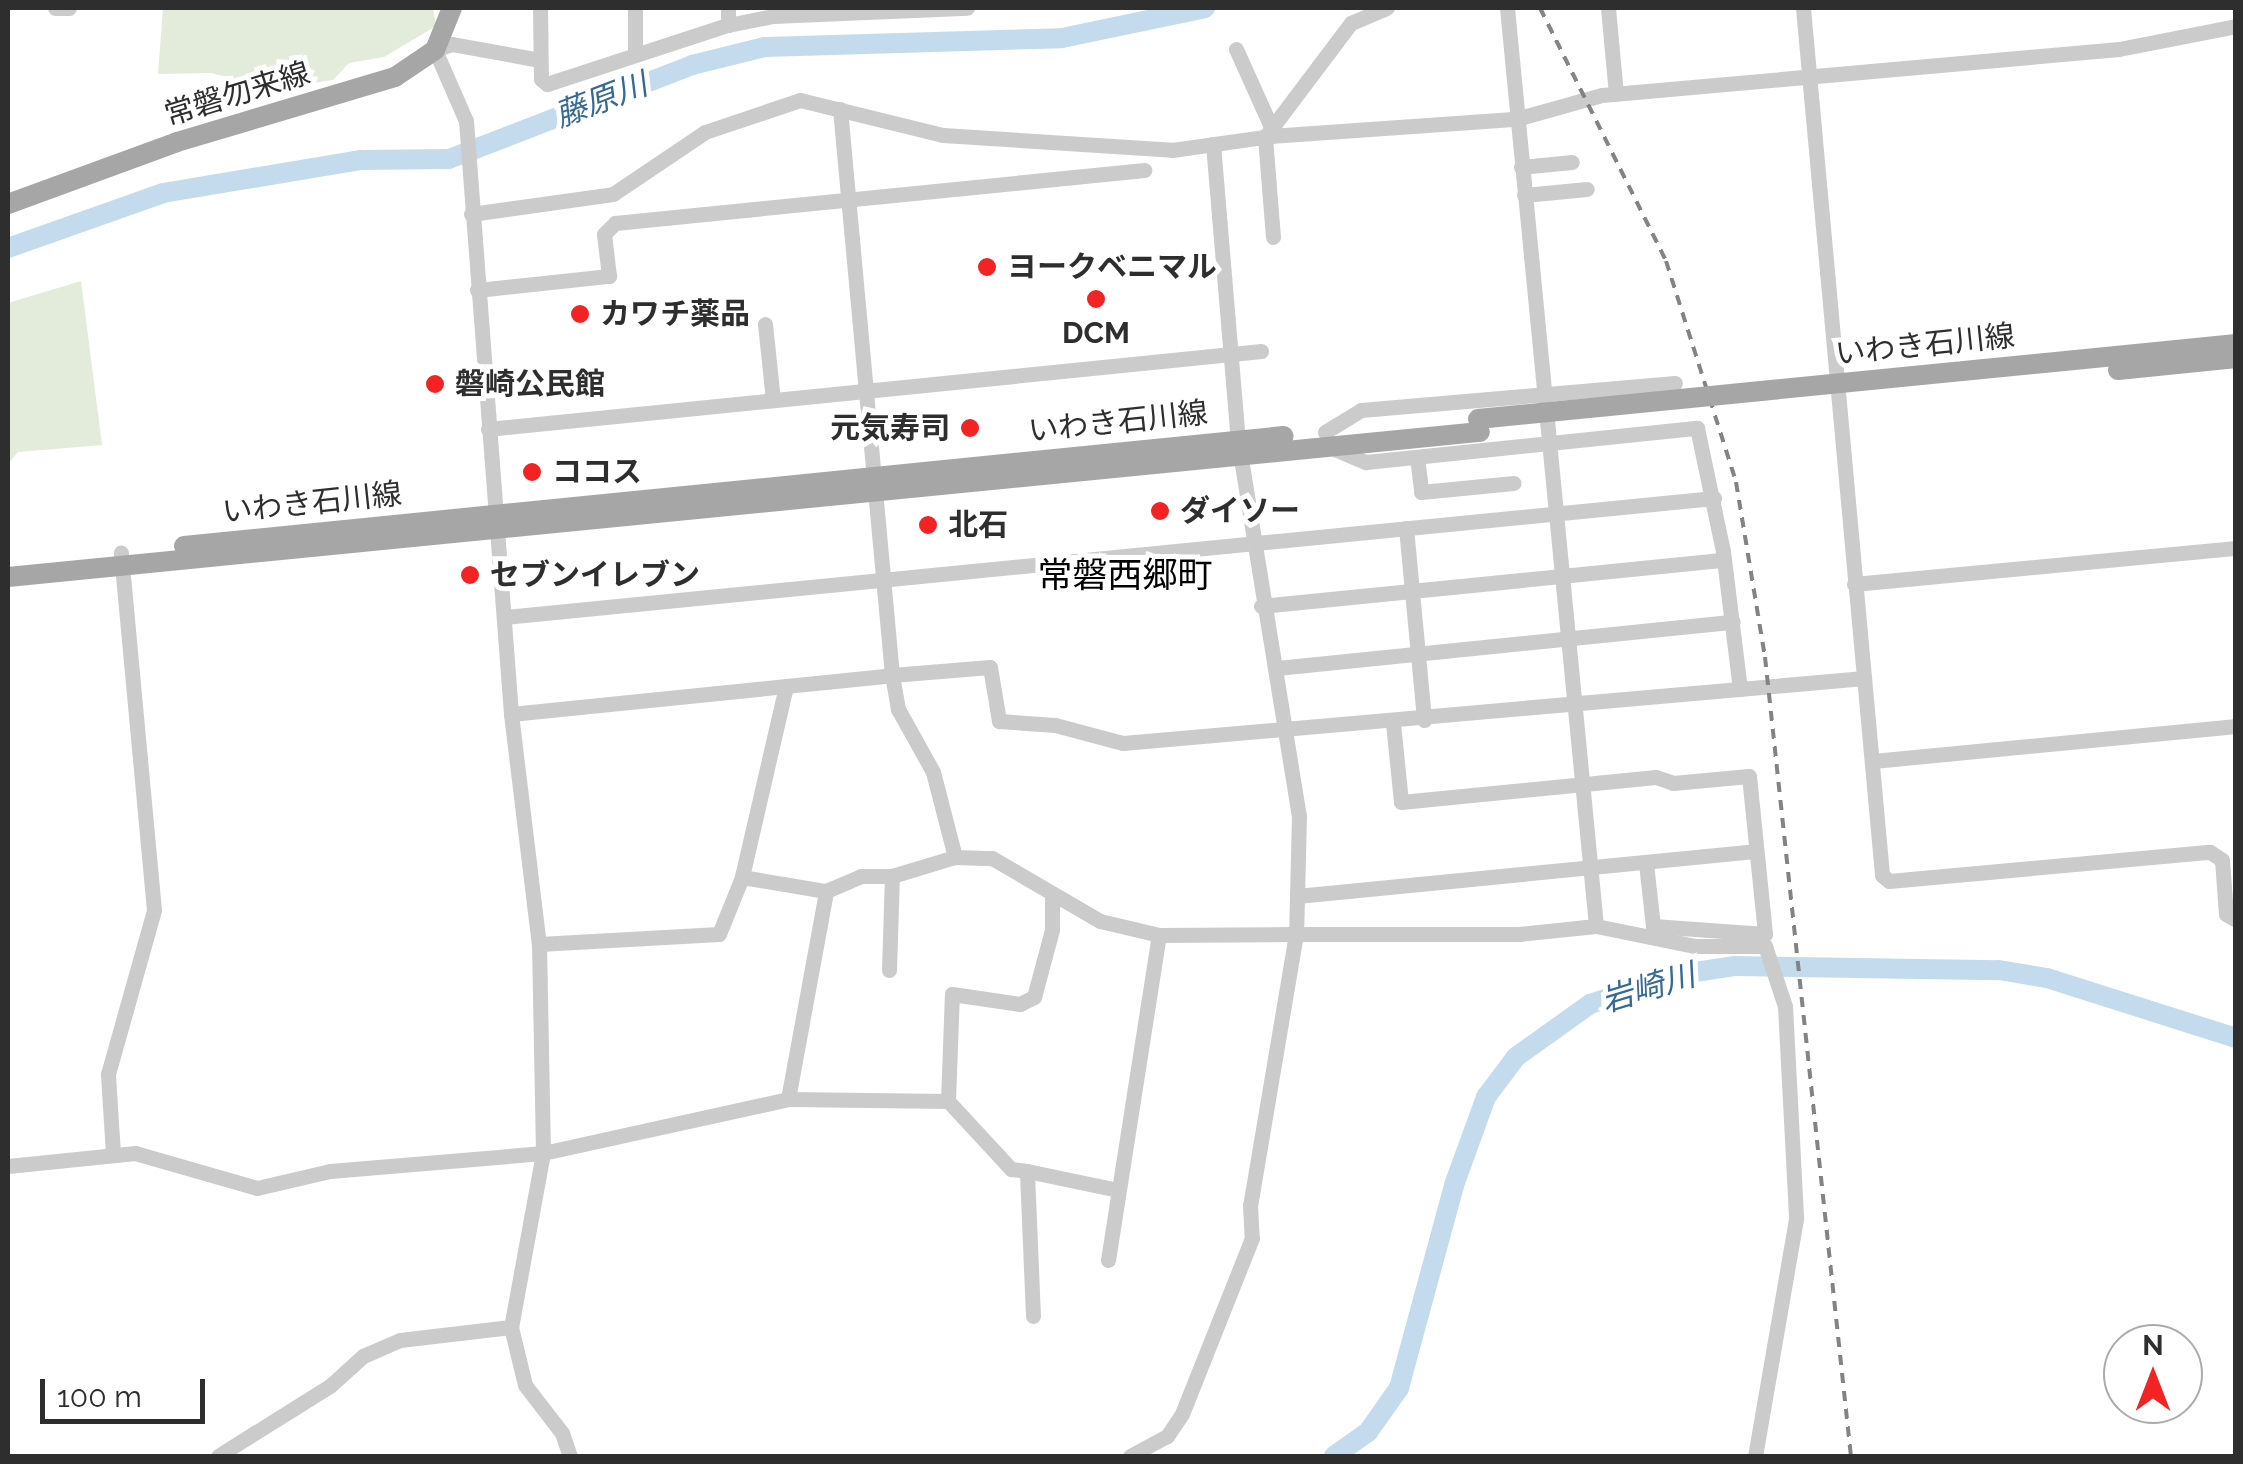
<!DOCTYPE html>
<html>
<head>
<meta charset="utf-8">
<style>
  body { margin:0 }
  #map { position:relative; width:2243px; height:1464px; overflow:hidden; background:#fff; font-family:Raleway,"Noto Sans JP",sans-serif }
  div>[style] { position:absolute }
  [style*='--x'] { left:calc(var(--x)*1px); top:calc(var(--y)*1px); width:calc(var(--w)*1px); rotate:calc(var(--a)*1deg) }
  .green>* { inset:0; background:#e3ecda }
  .river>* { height:20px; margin:-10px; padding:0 10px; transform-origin:10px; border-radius:10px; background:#c4dbee }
  .minor>* { height:15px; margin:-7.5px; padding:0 7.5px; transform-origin:7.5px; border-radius:7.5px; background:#cbcbcb }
  .major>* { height:20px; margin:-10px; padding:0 10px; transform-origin:10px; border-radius:10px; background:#a6a6a6 }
  .rail>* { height:4px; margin-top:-2px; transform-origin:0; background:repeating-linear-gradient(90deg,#838383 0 10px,transparent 0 18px) }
  .major-bridge>* { height:20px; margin:-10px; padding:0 10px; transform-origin:10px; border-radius:10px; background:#a6a6a6 }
  .dots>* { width:28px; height:28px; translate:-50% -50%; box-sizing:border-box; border:5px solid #fff; border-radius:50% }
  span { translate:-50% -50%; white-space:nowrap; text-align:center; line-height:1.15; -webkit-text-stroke:10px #fff; paint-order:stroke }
  .street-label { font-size:30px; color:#2e2e2e }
  .poi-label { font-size:30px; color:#2e2e2e; font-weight:700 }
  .left { translate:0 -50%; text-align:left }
  .right { translate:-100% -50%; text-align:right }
  .water-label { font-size:32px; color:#356a96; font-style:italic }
  .quarter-label { font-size:35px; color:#000 }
  .frame { position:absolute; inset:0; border:10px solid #2e2e2e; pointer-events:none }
  .north { position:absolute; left:2103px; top:1324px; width:100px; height:100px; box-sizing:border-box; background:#fff; border:2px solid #ababab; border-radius:50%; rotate:0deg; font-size:28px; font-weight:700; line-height:40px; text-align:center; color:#2e2e2e }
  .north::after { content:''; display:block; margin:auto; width:35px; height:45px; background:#f32223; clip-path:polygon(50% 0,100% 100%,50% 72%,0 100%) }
  .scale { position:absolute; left:40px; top:1379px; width:165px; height:45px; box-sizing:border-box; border:5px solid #2e2e2e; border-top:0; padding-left:12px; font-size:30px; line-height:35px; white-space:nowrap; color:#2e2e2e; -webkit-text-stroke:8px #fff; paint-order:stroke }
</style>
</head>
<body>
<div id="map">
  <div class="green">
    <i style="clip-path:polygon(163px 8px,433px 8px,436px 26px,384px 57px,349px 63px,333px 80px,272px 89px,211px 73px,158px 74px)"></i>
    <i style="clip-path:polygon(81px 281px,102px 445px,18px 452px,8px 464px,8px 303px)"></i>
  </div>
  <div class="river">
    <i style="--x:8;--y:248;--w:164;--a:-19.5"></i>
    <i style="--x:163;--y:193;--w:201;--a:-9.5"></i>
    <i style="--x:361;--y:160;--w:88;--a:-0.7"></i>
    <i style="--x:449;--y:159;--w:261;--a:-21.1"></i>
    <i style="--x:692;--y:65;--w:75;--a:-13.9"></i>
    <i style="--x:765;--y:47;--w:297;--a:-1.7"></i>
    <i style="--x:1062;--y:38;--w:146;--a:-11.8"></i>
    <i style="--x:1334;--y:1456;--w:42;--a:-35.2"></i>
    <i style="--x:1368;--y:1432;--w:54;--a:-54.8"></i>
    <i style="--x:1399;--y:1388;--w:210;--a:-74.8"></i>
    <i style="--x:1454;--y:1185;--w:94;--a:-70"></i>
    <i style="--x:1486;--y:1097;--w:50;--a:-53.1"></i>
    <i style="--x:1516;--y:1057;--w:91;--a:-35.6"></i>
    <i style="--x:1590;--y:1004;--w:97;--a:-18.1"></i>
    <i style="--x:1682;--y:974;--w:54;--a:-8.6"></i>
    <i style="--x:1735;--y:966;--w:264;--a:0.9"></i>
    <i style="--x:1999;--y:970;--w:49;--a:9.5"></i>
    <i style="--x:2047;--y:978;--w:198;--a:17.6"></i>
  </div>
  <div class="minor">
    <i style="--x:55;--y:8;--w:14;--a:0"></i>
    <i style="--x:540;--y:8;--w:71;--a:89.2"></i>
    <i style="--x:541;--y:79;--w:8;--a:40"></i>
    <i style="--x:547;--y:84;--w:190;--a:-18.1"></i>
    <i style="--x:728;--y:25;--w:17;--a:-90"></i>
    <i style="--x:635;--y:8;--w:46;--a:90"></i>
    <i style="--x:1507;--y:8;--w:922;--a:84.46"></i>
    <i style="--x:1608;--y:8;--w:86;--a:84.7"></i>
    <i style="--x:1803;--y:8;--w:871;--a:84.79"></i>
    <i style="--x:1882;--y:875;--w:9;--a:41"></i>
    <i style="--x:1889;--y:881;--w:322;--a:-5.2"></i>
    <i style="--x:2210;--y:852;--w:14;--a:34"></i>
    <i style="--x:2222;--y:860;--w:54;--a:85.8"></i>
    <i style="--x:2226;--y:914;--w:12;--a:31"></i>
    <i style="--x:728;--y:25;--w:46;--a:-11.3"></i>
    <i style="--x:773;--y:16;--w:194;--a:-2.4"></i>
    <i style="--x:1236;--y:49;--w:88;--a:65.8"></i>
    <i style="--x:540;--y:60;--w:89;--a:-169.7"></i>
    <i style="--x:452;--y:44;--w:18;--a:161"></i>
    <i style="--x:435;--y:50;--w:77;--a:66.4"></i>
    <i style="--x:466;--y:121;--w:595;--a:85.66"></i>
    <i style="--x:511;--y:714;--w:232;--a:83.1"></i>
    <i style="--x:539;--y:944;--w:209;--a:88.9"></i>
    <i style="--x:543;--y:1153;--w:177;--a:100.4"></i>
    <i style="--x:511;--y:1327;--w:60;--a:76.4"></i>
    <i style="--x:525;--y:1385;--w:61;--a:52.4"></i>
    <i style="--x:562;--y:1433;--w:24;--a:71"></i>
    <i style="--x:840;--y:109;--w:568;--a:84.75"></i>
    <i style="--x:892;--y:675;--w:98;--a:-4.7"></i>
    <i style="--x:990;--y:667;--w:55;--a:80.5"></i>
    <i style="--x:999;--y:721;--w:56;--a:4.1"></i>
    <i style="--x:1055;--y:725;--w:70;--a:14.8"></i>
    <i style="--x:1123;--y:743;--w:744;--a:-5.01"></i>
    <i style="--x:1213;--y:144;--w:297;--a:85.2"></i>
    <i style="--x:1238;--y:440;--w:380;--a:80.8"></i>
    <i style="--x:1299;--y:815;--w:119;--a:91.4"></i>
    <i style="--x:1296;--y:934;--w:223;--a:0"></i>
    <i style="--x:1519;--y:934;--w:77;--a:-5.9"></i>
    <i style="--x:1596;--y:926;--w:100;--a:11.5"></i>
    <i style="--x:1694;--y:946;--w:71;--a:0"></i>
    <i style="--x:1765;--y:946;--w:63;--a:71.6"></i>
    <i style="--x:1785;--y:1006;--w:213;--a:87"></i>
    <i style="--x:1796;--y:1219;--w:241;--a:99.8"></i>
    <i style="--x:1521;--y:167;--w:51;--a:-5.6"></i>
    <i style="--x:1524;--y:195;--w:63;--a:-5.4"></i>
    <i style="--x:471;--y:214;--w:143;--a:-8"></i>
    <i style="--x:613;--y:194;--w:111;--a:-34"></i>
    <i style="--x:705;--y:132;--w:100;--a:-18.6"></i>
    <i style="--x:800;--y:100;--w:147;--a:13.8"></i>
    <i style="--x:943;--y:135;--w:229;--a:3.7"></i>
    <i style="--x:1172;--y:150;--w:99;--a:-8.1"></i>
    <i style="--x:1270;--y:136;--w:247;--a:-4"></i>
    <i style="--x:1516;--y:119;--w:89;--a:-15.6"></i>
    <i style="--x:1602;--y:95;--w:519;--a:-5.08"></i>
    <i style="--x:2119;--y:49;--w:119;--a:-11.1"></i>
    <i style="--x:1273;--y:237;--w:100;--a:-94.6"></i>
    <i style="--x:1265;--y:137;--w:143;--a:-53"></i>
    <i style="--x:1351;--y:23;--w:39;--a:-23"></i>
    <i style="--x:477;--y:290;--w:133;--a:-6.1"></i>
    <i style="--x:609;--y:276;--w:42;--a:-96.8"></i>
    <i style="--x:604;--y:234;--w:16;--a:-45"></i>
    <i style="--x:615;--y:223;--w:532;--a:-5.72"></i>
    <i style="--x:765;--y:324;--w:76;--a:84"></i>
    <i style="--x:488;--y:429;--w:777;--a:-5.76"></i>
    <i style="--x:1325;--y:432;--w:42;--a:-31.4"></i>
    <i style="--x:1361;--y:410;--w:315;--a:-4.9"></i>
    <i style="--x:1330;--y:447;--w:39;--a:23"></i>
    <i style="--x:1366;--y:462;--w:333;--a:-5.9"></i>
    <i style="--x:1697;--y:428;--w:126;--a:78.1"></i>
    <i style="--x:1723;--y:551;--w:139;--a:83"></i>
    <i style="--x:1417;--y:457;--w:35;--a:83"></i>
    <i style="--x:1421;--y:492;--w:93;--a:-5.5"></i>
    <i style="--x:1406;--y:528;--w:193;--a:84.6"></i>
    <i style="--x:1854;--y:584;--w:384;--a:-5.4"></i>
    <i style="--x:1261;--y:606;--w:465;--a:-5.7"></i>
    <i style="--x:505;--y:617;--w:1215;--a:-5.62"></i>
    <i style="--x:1277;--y:668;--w:458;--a:-5.8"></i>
    <i style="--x:786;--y:686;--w:196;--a:103"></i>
    <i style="--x:742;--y:877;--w:85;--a:9.5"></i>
    <i style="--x:826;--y:891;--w:38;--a:-23"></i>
    <i style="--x:861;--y:876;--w:31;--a:0"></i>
    <i style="--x:511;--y:714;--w:383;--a:-5.8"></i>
    <i style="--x:892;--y:675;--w:35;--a:80"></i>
    <i style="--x:898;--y:709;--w:72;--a:60.9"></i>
    <i style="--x:933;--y:772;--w:88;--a:75.5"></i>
    <i style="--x:1393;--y:723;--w:79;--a:84.2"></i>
    <i style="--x:1401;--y:802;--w:256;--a:-5.6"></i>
    <i style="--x:1656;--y:777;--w:18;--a:19"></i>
    <i style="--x:1673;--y:783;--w:76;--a:-5.3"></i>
    <i style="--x:1749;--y:776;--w:159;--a:84.2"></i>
    <i style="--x:1765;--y:934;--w:112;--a:-175.9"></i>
    <i style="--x:1653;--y:926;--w:62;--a:-96.4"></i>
    <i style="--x:1873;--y:761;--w:365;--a:-5.5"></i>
    <i style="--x:1297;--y:896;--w:460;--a:-5.6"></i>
    <i style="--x:539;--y:944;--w:180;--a:-3.2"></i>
    <i style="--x:719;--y:934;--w:61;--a:-68"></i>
    <i style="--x:889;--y:970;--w:94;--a:-88.2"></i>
    <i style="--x:892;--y:876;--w:66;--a:-16.8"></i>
    <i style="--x:955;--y:857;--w:37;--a:2"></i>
    <i style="--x:992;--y:858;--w:125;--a:30.3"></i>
    <i style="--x:1100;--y:921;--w:61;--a:13.3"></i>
    <i style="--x:1159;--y:935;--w:137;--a:-0.4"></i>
    <i style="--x:1296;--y:934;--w:275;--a:99.6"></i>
    <i style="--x:1250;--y:1205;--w:33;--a:87"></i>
    <i style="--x:1252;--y:1238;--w:189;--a:111.7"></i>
    <i style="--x:1182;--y:1414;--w:27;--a:124"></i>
    <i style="--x:1167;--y:1436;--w:42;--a:151.6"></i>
    <i style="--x:788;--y:1099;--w:211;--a:-79.6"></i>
    <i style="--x:948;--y:1101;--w:107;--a:-87.9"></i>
    <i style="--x:952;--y:994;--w:69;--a:8.4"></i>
    <i style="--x:1020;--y:1004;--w:16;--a:-27"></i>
    <i style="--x:1034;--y:997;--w:69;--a:-75"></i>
    <i style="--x:1052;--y:930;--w:34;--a:-90"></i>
    <i style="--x:113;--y:1154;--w:80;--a:-93.6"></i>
    <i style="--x:108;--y:1074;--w:170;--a:-74.3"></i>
    <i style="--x:154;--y:910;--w:359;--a:-95.3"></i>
    <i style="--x:8;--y:1166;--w:128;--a:-5.8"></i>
    <i style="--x:135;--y:1153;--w:127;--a:16"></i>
    <i style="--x:257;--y:1188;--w:75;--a:-13.1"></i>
    <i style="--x:330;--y:1171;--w:214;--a:-4.8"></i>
    <i style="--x:543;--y:1153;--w:251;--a:-12.4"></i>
    <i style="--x:788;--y:1099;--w:160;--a:0.7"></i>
    <i style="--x:948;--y:1101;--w:93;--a:47.2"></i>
    <i style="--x:1011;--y:1169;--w:16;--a:7"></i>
    <i style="--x:1108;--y:1260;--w:329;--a:-81.1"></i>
    <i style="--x:1033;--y:1316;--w:145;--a:-92.4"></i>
    <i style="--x:1027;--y:1171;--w:93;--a:11.8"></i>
    <i style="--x:218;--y:1456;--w:133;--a:-32.1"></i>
    <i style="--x:331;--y:1385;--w:43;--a:-42.2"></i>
    <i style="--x:363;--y:1356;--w:40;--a:-23.4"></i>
    <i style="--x:400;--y:1340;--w:112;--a:-6.7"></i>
  </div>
  <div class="major">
    <i style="--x:8;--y:204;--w:180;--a:-20.1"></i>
    <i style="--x:177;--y:142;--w:227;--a:-16.6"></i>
    <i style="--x:395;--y:77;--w:48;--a:-34"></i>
    <i style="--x:435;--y:50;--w:45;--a:-68"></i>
    <i style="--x:184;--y:546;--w:1105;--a:-5.71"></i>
    <i style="--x:8;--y:577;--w:1479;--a:-5.63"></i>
  </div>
  <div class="rail">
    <i style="--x:1540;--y:8;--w:283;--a:63.5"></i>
    <i style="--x:1666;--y:261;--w:232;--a:72.4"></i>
    <i style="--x:1736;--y:482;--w:177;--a:80.6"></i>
    <i style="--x:1765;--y:657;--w:804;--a:83.86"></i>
  </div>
  <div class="major-bridge">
    <i style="--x:2118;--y:370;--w:119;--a:-5.8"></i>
    <i style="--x:1478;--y:419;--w:762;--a:-5.65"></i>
  </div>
  <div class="dots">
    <i style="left:987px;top:267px;background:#f32223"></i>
    <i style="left:1096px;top:299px;background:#f32223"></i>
    <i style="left:580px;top:314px;background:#f32223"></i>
    <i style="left:435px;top:384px;background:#f32223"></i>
    <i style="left:970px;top:428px;background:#f32223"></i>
    <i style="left:532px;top:472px;background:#f32223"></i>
    <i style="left:1160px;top:511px;background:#f32223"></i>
    <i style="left:928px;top:525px;background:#f32223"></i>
    <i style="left:470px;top:575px;background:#f32223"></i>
  </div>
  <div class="street-label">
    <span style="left:237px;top:94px;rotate:-17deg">常磐勿来線</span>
    <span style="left:1925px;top:345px;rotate:-6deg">いわき石川線</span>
    <span style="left:1118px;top:422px;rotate:-6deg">いわき石川線</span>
    <span style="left:312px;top:503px;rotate:-6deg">いわき石川線</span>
  </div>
  <div class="poi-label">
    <span class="left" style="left:1007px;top:267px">ヨークベニマル</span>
    <span class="left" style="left:600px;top:314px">カワチ薬品</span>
    <span style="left:1096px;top:333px">DCM</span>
    <span class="left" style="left:455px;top:384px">磐崎公民館</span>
    <span class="right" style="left:950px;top:428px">元気寿司</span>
    <span class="left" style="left:552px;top:472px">ココス</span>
    <span class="left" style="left:1180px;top:511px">ダイソー</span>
    <span class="left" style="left:948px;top:525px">北石</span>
    <span class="left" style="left:490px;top:575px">セブンイレブン</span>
  </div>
  <div class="water-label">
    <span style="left:601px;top:100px;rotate:-21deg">藤原川</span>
    <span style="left:1648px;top:988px;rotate:-17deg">岩崎川</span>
  </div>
  <div class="quarter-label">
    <span style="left:1125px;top:575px">常磐西郷町</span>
  </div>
  <div class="frame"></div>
  <div class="north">N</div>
  <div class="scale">100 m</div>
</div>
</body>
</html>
